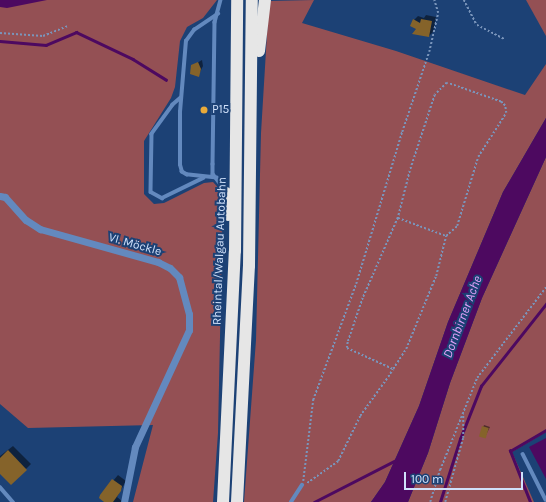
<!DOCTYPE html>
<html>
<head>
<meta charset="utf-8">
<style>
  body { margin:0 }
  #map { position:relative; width:546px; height:502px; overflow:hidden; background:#1c4175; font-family:Karla,sans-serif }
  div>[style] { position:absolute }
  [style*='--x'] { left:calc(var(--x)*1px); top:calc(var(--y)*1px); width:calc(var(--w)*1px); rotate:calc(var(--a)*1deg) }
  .green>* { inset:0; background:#945054 }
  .water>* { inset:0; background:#4d0960 }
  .shadow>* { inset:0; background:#0007 }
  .stream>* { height:2.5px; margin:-1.25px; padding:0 1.25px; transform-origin:1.25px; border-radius:1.25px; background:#4d0960 }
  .building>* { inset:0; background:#85632a; transform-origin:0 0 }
  .path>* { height:1.5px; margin-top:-0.75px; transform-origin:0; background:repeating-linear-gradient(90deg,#7a95bb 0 2px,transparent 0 4px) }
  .lane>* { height:3.5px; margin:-1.75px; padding:0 1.75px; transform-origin:1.75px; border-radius:1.75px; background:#6389be }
  .street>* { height:7px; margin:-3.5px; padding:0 3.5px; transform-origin:3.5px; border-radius:3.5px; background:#6389be }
  .highway>* { height:12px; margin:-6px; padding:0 6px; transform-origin:6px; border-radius:6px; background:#e6e6e6 }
  .dots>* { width:11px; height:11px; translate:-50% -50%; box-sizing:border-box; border:2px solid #1c4175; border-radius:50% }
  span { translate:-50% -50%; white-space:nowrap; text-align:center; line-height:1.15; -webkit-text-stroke:4px #1c4175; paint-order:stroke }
  .poi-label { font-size:12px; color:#d0e1fb }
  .left { translate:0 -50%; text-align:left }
  .street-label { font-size:12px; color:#d0e1fb }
  .water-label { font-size:13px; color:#e2a1f9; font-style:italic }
  .scale { position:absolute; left:404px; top:472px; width:119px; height:18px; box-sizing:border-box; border:2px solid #d0e1fb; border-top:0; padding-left:5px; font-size:12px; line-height:14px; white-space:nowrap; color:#d0e1fb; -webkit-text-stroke:3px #1c4175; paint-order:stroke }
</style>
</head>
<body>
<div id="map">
  <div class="green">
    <i style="clip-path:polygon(0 0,217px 0,203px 18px,187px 27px,180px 41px,175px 87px,171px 98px,144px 141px,144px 194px,154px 204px,164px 203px,204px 183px,213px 182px,223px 193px,218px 433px,213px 502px,133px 502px,153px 425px,28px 428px,0 404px)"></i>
    <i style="clip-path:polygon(314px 0,302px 23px,396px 51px,525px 95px,546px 64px,546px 118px,503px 192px,448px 322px,419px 406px,385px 482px,371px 502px,244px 502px,256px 340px,261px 133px,269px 1px)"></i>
    <i style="clip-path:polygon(526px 0,546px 0,546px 36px)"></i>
    <i style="clip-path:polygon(546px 157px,546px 432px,512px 452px,534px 502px,408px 502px,428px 453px,450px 383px,482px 298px)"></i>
  </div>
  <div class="water">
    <i style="clip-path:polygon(0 0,47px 0,7px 8px,0 7px)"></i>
    <i style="clip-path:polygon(546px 118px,546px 157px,482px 298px,450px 383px,428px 453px,408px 502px,371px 502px,385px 482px,419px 406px,448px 322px,503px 192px)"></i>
    <i style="clip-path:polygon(546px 438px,546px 479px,529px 447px)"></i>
  </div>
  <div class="shadow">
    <i style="clip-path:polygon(426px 15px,436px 17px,433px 32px,429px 36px,417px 28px,414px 20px,418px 16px,424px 18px)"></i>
    <i style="clip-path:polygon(202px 60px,203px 66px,198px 76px,192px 66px)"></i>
    <i style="clip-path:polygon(484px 425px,490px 427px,485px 437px,480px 435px)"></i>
    <i style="clip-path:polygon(13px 446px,31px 464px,11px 484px,0 472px,0 456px)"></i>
    <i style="clip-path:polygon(118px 475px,126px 481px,117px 497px,123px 502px,104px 502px,101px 495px)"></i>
  </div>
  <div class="stream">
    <i style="--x:0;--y:41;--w:46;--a:5"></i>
    <i style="--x:46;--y:45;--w:33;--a:-23"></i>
    <i style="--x:76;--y:32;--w:63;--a:25.3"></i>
    <i style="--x:133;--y:59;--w:39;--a:32"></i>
    <i style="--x:314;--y:502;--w:92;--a:-27.1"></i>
    <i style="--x:440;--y:502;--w:66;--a:-72.4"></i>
    <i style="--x:460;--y:439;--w:57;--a:-68.4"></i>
    <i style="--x:481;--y:386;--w:105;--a:-51.6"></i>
    <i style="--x:530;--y:502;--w:55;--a:-111.4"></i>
    <i style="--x:510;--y:451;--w:42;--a:-30.3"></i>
  </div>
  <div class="building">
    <i style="clip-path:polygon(413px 19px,420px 23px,421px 19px,432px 21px,429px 37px,412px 34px,416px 29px,410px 26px)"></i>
    <i style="clip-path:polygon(198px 62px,201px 69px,199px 77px,190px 74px,191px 65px)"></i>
    <i style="left:482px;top:426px;width:7px;height:11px;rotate:16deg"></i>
    <i style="clip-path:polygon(8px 450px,27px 470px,11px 485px,0 474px,0 458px)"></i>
    <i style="clip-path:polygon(112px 479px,122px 486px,121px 491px,113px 502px,104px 502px,99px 498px,100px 495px)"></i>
  </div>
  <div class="path">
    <i style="--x:464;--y:0;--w:28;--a:63"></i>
    <i style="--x:477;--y:25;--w:31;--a:27"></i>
    <i style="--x:0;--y:33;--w:43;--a:4"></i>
    <i style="--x:43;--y:36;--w:27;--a:-22"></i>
    <i style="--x:398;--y:218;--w:51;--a:20.6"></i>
    <i style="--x:303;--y:481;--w:82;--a:-83"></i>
    <i style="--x:313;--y:400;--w:124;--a:-69.7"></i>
    <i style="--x:356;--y:284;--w:159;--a:-73.2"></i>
    <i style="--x:402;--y:132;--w:84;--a:-71.4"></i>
    <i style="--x:429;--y:52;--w:40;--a:-77"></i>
    <i style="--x:438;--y:13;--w:14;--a:-107"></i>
    <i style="--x:307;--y:483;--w:38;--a:-35"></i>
    <i style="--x:338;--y:461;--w:50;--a:-63.9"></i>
    <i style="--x:360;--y:416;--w:48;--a:-54.3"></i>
    <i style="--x:388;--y:377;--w:9;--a:-58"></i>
    <i style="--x:393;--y:369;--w:24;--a:-57"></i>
    <i style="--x:406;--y:349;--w:79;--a:-67.7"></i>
    <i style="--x:436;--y:276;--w:41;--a:-76"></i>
    <i style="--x:446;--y:236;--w:15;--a:-42"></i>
    <i style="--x:457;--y:226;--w:72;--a:-73.1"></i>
    <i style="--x:478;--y:157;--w:52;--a:-57.5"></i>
    <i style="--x:506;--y:113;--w:7;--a:-98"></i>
    <i style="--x:505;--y:106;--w:6;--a:-135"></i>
    <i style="--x:501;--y:102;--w:57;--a:-160.6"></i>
    <i style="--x:447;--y:83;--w:17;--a:135"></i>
    <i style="--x:435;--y:95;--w:80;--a:108.2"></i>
    <i style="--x:410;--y:171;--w:49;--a:104.3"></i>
    <i style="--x:398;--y:218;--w:87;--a:113.6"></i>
    <i style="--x:363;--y:298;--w:46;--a:108.8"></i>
    <i style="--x:348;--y:342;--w:6;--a:99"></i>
    <i style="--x:347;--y:348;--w:51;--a:24.5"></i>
    <i style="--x:430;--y:502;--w:34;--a:-73"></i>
    <i style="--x:440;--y:470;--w:99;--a:-68.1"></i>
    <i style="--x:477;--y:378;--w:114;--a:-52.8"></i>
    <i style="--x:445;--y:502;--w:66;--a:-74.3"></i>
    <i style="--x:463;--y:438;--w:22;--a:-90"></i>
  </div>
  <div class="lane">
    <i style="--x:221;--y:0;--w:23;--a:105"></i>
    <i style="--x:215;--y:22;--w:142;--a:90.8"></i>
    <i style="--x:213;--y:164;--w:10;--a:90"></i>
    <i style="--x:213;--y:174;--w:20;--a:53"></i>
    <i style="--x:181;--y:98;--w:11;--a:139"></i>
    <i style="--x:173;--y:105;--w:36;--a:126"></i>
    <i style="--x:152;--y:134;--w:58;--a:91"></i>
    <i style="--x:151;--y:192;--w:13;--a:29"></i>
    <i style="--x:162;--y:198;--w:46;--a:-26"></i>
    <i style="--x:217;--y:178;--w:30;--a:-174"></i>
    <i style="--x:187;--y:175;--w:6;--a:-149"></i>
    <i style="--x:182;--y:172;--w:7;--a:-106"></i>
    <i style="--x:180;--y:165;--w:53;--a:-90"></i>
    <i style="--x:180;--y:112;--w:71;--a:-85.2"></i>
    <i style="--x:186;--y:41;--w:14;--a:-54"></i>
    <i style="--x:194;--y:30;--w:29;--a:-34"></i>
    <i style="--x:523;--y:454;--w:51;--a:63.4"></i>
    <i style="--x:0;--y:487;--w:20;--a:49"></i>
    <i style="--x:291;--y:502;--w:20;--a:-57"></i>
  </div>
  <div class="street">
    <i style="--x:0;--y:196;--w:5;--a:11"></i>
    <i style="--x:5;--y:197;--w:31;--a:48"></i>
    <i style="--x:26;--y:220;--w:17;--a:33"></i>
    <i style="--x:40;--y:229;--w:123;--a:15.6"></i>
    <i style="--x:158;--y:262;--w:13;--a:27"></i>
    <i style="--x:170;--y:268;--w:13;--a:45"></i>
    <i style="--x:179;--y:277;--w:38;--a:75"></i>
    <i style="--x:189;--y:314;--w:16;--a:90"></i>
    <i style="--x:189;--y:330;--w:129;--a:114.8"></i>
    <i style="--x:135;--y:447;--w:56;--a:101.3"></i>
  </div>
  <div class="highway">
    <i style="--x:259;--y:51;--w:51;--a:-83.3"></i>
    <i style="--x:226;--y:193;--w:22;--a:85"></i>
    <i style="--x:223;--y:502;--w:251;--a:-87.3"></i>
    <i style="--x:235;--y:251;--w:251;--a:-89.5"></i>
    <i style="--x:237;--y:502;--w:236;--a:-87.1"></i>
    <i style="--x:249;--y:266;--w:266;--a:-89.4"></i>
  </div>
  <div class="dots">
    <i style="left:204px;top:110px;background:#eaaa39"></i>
  </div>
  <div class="poi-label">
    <span class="left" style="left:212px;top:110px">P15</span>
  </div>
  <div class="street-label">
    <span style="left:135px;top:245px;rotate:16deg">VI. Möckle</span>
    <span style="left:220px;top:251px;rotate:-88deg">Rheintal/Walgau Autobahn</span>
  </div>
  <div class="water-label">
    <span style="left:463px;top:317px;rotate:-69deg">Dornbirner Ache</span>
  </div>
  <div class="scale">100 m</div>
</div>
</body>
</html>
